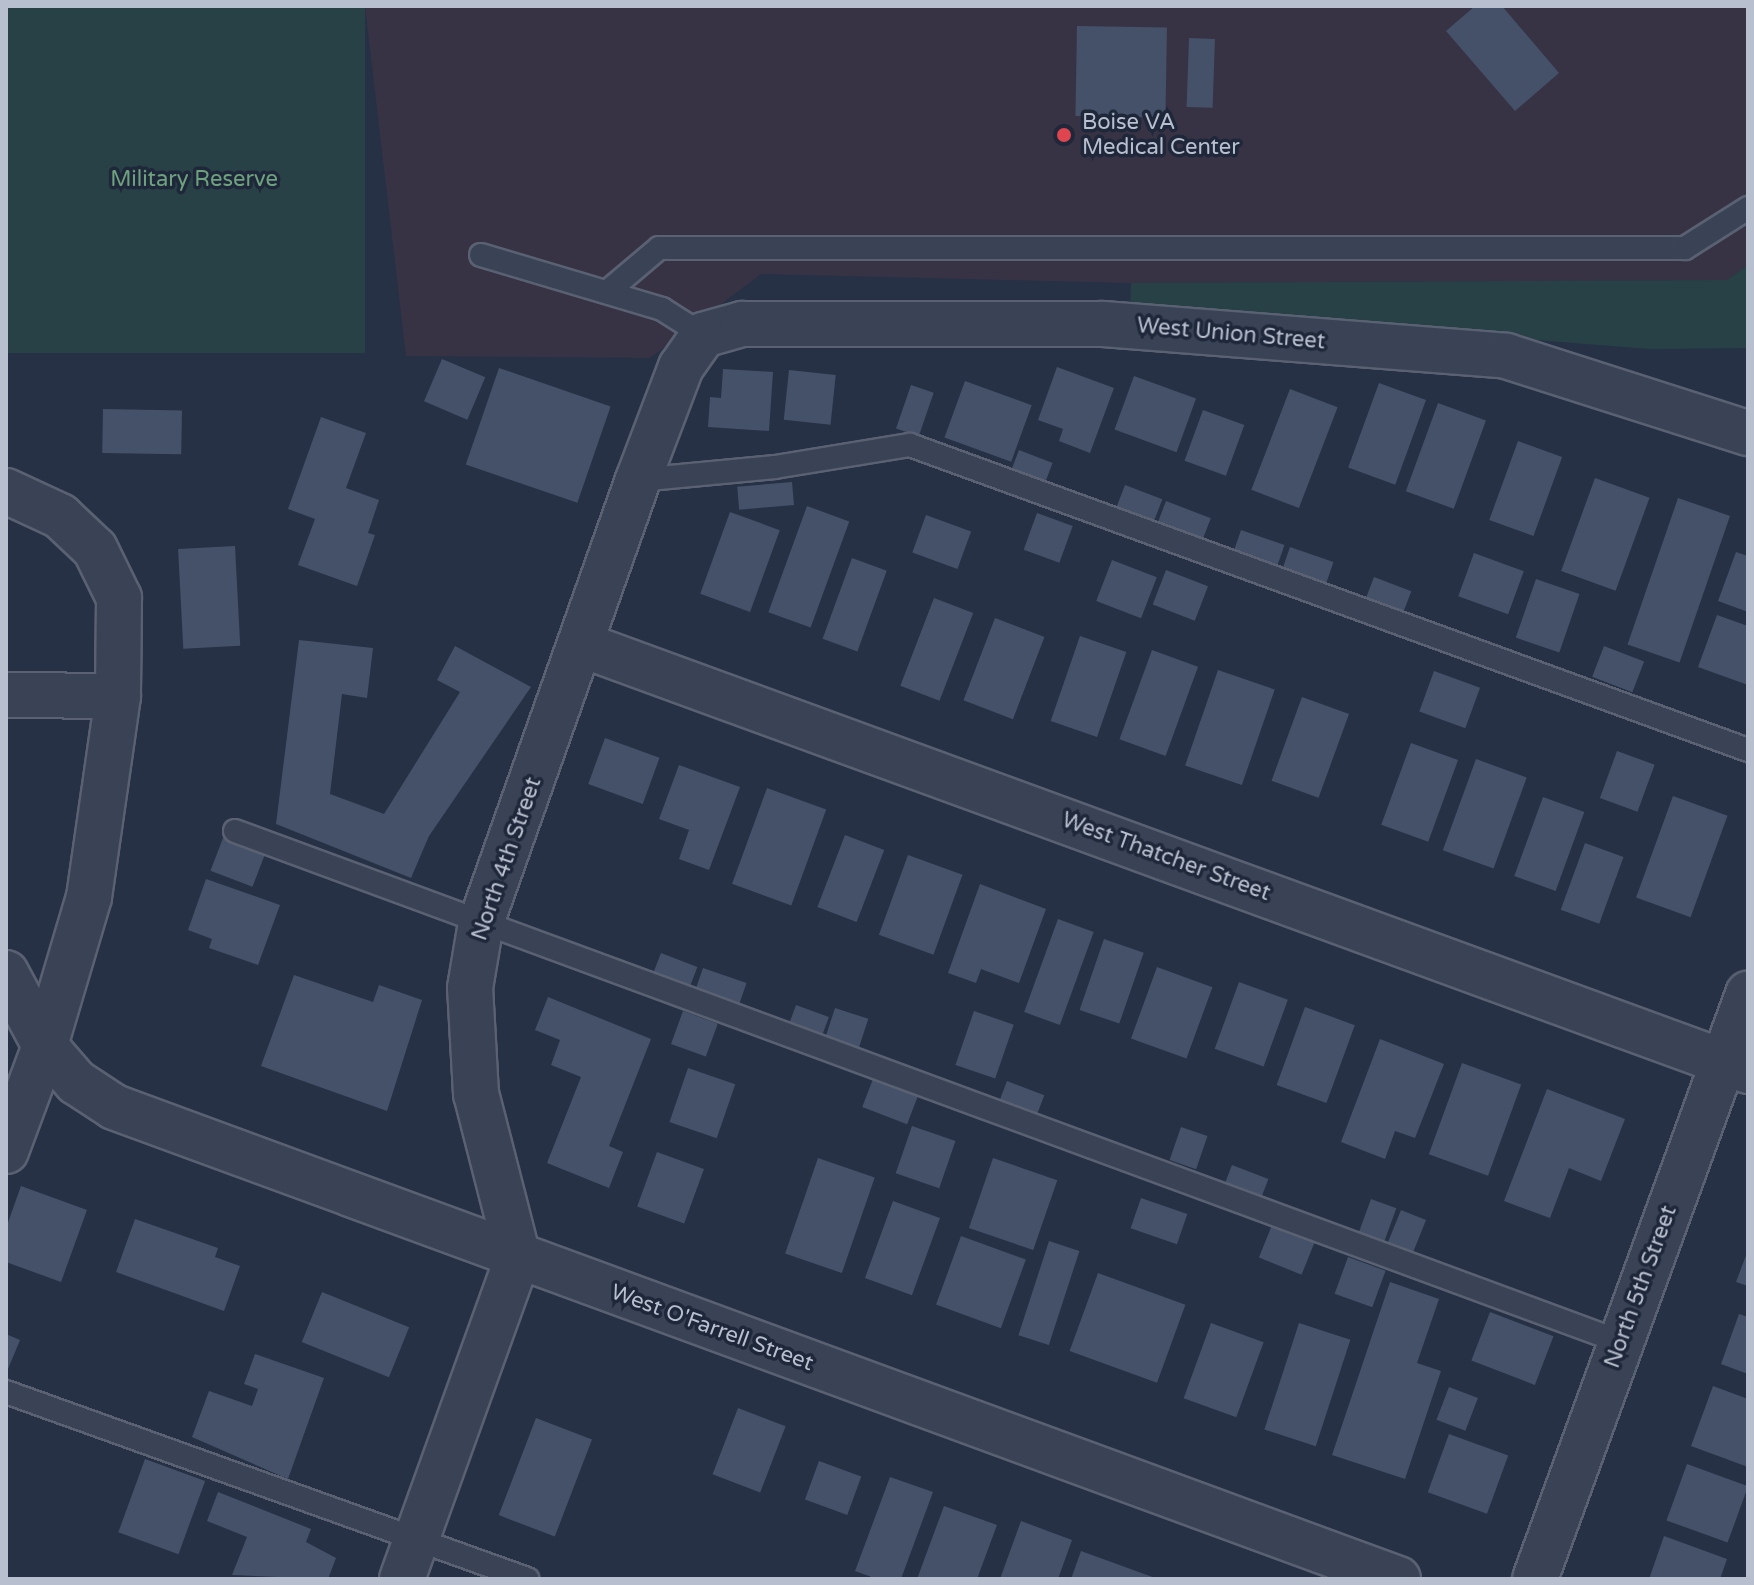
<!DOCTYPE html>
<html>
<head>
<meta charset="utf-8">
<style>
  body { margin:0 }
  #map { position:relative; width:1754px; height:1585px; overflow:hidden; background:#263146; font-family:"Varela Round",sans-serif }
  div>[style] { position:absolute }
  [style*='--x'] { left:calc(var(--x)*1px); top:calc(var(--y)*1px); width:calc(var(--w)*1px); rotate:calc(var(--a)*1deg) }
  .medical>* { inset:0; background:#373345 }
  .green>* { inset:0; background:#284146; transform-origin:0 0 }
  .building>* { inset:0; background:#445168; transform-origin:0 0 }
  .roads { filter:drop-shadow(2px 0 #596172) drop-shadow(-2px 0 #596172) drop-shadow(0 2px #596172) drop-shadow(0 -2px #596172) }
  .lane>* { height:22px; margin:-11px; padding:0 11px; transform-origin:11px; border-radius:11px; background:#3a4355 }
  .street>* { height:44px; margin:-22px; padding:0 22px; transform-origin:22px; border-radius:22px; background:#3a4355 }
  .dots>* { width:22px; height:22px; translate:-50% -50%; box-sizing:border-box; border:4px solid #1f283a; border-radius:50% }
  span { translate:-50% -50%; white-space:nowrap; text-align:center; line-height:1.15; -webkit-text-stroke:7px #1f283a; paint-order:stroke }
  .poi-label { font-size:22px; color:#b8bfce }
  .left { translate:0 -50%; text-align:left }
  .park-label { font-size:22px; color:#6ea17d }
  .street-label { font-size:22px; color:#b8bfce }
  .frame { position:absolute; inset:0; border:8px solid #b8bfce; pointer-events:none }
</style>
</head>
<body>
<div id="map">
  <div class="medical">
    <i style="clip-path:polygon(365px 6px,1748px 6px,1748px 265px,1727px 280px,1131px 283px,761px 274px,650px 358px,406px 356px)"></i>
  </div>
  <div class="green">
    <i style="left:6px;top:6px;width:359px;height:347px"></i>
    <i style="clip-path:polygon(1748px 265px,1748px 348px,1649px 349px,1130px 307px,1131px 283px,1727px 280px)"></i>
  </div>
  <div class="building">
    <i style="clip-path:polygon(1475px 6px,1502px 6px,1559px 73px,1515px 111px,1446px 31px)"></i>
    <i style="left:1077px;top:26px;width:90px;height:90px;rotate:1deg"></i>
    <i style="left:1189px;top:38px;width:26px;height:69px;rotate:2deg"></i>
    <i style="left:442px;top:359px;width:47px;height:46px;rotate:23deg"></i>
    <i style="clip-path:polygon(1057px 367px,1114px 388px,1090px 453px,1059px 441px,1063px 429px,1038px 420px)"></i>
    <i style="left:499px;top:368px;width:118px;height:102px;rotate:19deg"></i>
    <i style="clip-path:polygon(723px 369px,773px 372px,769px 431px,708px 427px,710px 397px,721px 398px)"></i>
    <i style="left:789px;top:370px;width:47px;height:50px;rotate:6deg"></i>
    <i style="left:1134px;top:376px;width:66px;height:57px;rotate:20deg"></i>
    <i style="left:965px;top:381px;width:71px;height:60px;rotate:20deg"></i>
    <i style="left:1379px;top:383px;width:50px;height:90px;rotate:20deg"></i>
    <i style="left:911px;top:385px;width:24px;height:46px;rotate:19deg"></i>
    <i style="left:1290px;top:389px;width:51px;height:108px;rotate:21deg"></i>
    <i style="left:1438px;top:403px;width:51px;height:94px;rotate:20deg"></i>
    <i style="left:103px;top:409px;width:79px;height:44px;rotate:1deg"></i>
    <i style="left:1203px;top:410px;width:44px;height:54px;rotate:20deg"></i>
    <i style="clip-path:polygon(321px 417px,366px 433px,346px 488px,379px 500px,368px 533px,375px 535px,357px 586px,298px 565px,315px 519px,288px 509px)"></i>
    <i style="left:1518px;top:441px;width:47px;height:84px;rotate:20deg"></i>
    <i style="left:1019px;top:450px;width:36px;height:22px;rotate:21deg"></i>
    <i style="left:1595px;top:478px;width:58px;height:99px;rotate:20deg"></i>
    <i style="left:792px;top:482px;width:23px;height:55px;rotate:85deg"></i>
    <i style="left:1125px;top:485px;width:40px;height:27px;rotate:21deg"></i>
    <i style="left:1678px;top:498px;width:55px;height:155px;rotate:19deg"></i>
    <i style="left:1166px;top:501px;width:48px;height:24px;rotate:21deg"></i>
    <i style="left:807px;top:506px;width:45px;height:113px;rotate:20deg"></i>
    <i style="left:730px;top:512px;width:53px;height:87px;rotate:20deg"></i>
    <i style="left:1037px;top:513px;width:38px;height:39px;rotate:20deg"></i>
    <i style="left:926px;top:515px;width:48px;height:40px;rotate:20deg"></i>
    <i style="left:1241px;top:530px;width:46px;height:25px;rotate:19deg"></i>
    <i style="left:235px;top:546px;width:100px;height:57px;rotate:87deg"></i>
    <i style="left:1290px;top:547px;width:46px;height:24px;rotate:19deg"></i>
    <i style="clip-path:polygon(1736px 552px,1748px 556px,1748px 612px,1718px 601px)"></i>
    <i style="left:1474px;top:553px;width:53px;height:46px;rotate:20deg"></i>
    <i style="left:852px;top:558px;width:37px;height:86px;rotate:20deg"></i>
    <i style="left:1112px;top:560px;width:48px;height:44px;rotate:21deg"></i>
    <i style="left:1166px;top:570px;width:45px;height:37px;rotate:21deg"></i>
    <i style="left:1374px;top:577px;width:40px;height:27px;rotate:21deg"></i>
    <i style="left:1536px;top:579px;width:46px;height:62px;rotate:19deg"></i>
    <i style="left:934px;top:598px;width:42px;height:94px;rotate:21deg"></i>
    <i style="clip-path:polygon(1717px 615px,1748px 626px,1748px 685px,1698px 667px)"></i>
    <i style="left:995px;top:618px;width:53px;height:88px;rotate:21deg"></i>
    <i style="left:1080px;top:636px;width:49px;height:90px;rotate:19deg"></i>
    <i style="clip-path:polygon(299px 640px,373px 648px,367px 698px,342px 694px,330px 794px,384px 814px,460px 692px,437px 680px,455px 646px,531px 687px,429px 836px,411px 878px,276px 824px)"></i>
    <i style="left:1604px;top:646px;width:43px;height:33px;rotate:21deg"></i>
    <i style="left:1152px;top:650px;width:49px;height:95px;rotate:20deg"></i>
    <i style="left:1218px;top:670px;width:60px;height:101px;rotate:19deg"></i>
    <i style="left:1434px;top:671px;width:49px;height:43px;rotate:20deg"></i>
    <i style="left:1302px;top:697px;width:50px;height:89px;rotate:20deg"></i>
    <i style="left:605px;top:738px;width:58px;height:49px;rotate:20deg"></i>
    <i style="left:1411px;top:743px;width:50px;height:87px;rotate:20deg"></i>
    <i style="left:1617px;top:751px;width:40px;height:50px;rotate:20deg"></i>
    <i style="left:1476px;top:759px;width:54px;height:97px;rotate:20deg"></i>
    <i style="clip-path:polygon(679px 765px,740px 787px,709px 870px,679px 859px,689px 830px,659px 819px)"></i>
    <i style="left:767px;top:788px;width:63px;height:102px;rotate:20deg"></i>
    <i style="left:1673px;top:796px;width:58px;height:108px;rotate:20deg"></i>
    <i style="left:1543px;top:797px;width:44px;height:84px;rotate:20deg"></i>
    <i style="left:845px;top:835px;width:42px;height:77px;rotate:21deg"></i>
    <i style="left:223px;top:838px;width:45px;height:35px;rotate:21deg"></i>
    <i style="left:1585px;top:843px;width:41px;height:71px;rotate:20deg"></i>
    <i style="left:908px;top:855px;width:58px;height:85px;rotate:20deg"></i>
    <i style="clip-path:polygon(206px 879px,280px 905px,258px 965px,209px 948px,212px 939px,188px 930px)"></i>
    <i style="clip-path:polygon(980px 884px,1046px 909px,1019px 983px,981px 969px,976px 983px,948px 973px)"></i>
    <i style="left:1058px;top:919px;width:38px;height:99px;rotate:20deg"></i>
    <i style="left:1104px;top:939px;width:42px;height:75px;rotate:19deg"></i>
    <i style="left:661px;top:953px;width:39px;height:25px;rotate:21deg"></i>
    <i style="left:1157px;top:967px;width:59px;height:76px;rotate:20deg"></i>
    <i style="left:703px;top:968px;width:46px;height:27px;rotate:19deg"></i>
    <i style="clip-path:polygon(294px 975px,373px 1002px,379px 985px,422px 1000px,387px 1111px,261px 1066px)"></i>
    <i style="left:1239px;top:982px;width:52px;height:71px;rotate:20deg"></i>
    <i style="clip-path:polygon(548px 997px,651px 1039px,609px 1146px,623px 1152px,609px 1188px,547px 1163px,581px 1077px,551px 1065px,560px 1040px,535px 1030px)"></i>
    <i style="left:796px;top:1005px;width:35px;height:24px;rotate:20deg"></i>
    <i style="left:1305px;top:1007px;width:53px;height:83px;rotate:20deg"></i>
    <i style="left:835px;top:1008px;width:35px;height:33px;rotate:18deg"></i>
    <i style="left:683px;top:1011px;width:37px;height:35px;rotate:20deg"></i>
    <i style="left:974px;top:1011px;width:42px;height:57px;rotate:19deg"></i>
    <i style="clip-path:polygon(1380px 1039px,1444px 1064px,1415px 1138px,1395px 1131px,1385px 1159px,1341px 1142px)"></i>
    <i style="left:1462px;top:1063px;width:63px;height:97px;rotate:20deg"></i>
    <i style="left:688px;top:1068px;width:50px;height:57px;rotate:19deg"></i>
    <i style="left:873px;top:1079px;width:48px;height:30px;rotate:21deg"></i>
    <i style="left:1007px;top:1081px;width:40px;height:23px;rotate:21deg"></i>
    <i style="clip-path:polygon(1547px 1089px,1625px 1119px,1601px 1181px,1569px 1168px,1550px 1218px,1504px 1201px)"></i>
    <i style="left:912px;top:1126px;width:46px;height:50px;rotate:19deg"></i>
    <i style="left:1181px;top:1127px;width:28px;height:35px;rotate:19deg"></i>
    <i style="left:657px;top:1152px;width:50px;height:58px;rotate:20deg"></i>
    <i style="left:818px;top:1158px;width:60px;height:101px;rotate:19deg"></i>
    <i style="left:993px;top:1158px;width:68px;height:74px;rotate:19deg"></i>
    <i style="left:1232px;top:1165px;width:39px;height:25px;rotate:21deg"></i>
    <i style="clip-path:polygon(21px 1186px,87px 1210px,61px 1282px,6px 1262px,6px 1228px)"></i>
    <i style="left:1141px;top:1198px;width:49px;height:32px;rotate:19deg"></i>
    <i style="left:1371px;top:1199px;width:27px;height:36px;rotate:20deg"></i>
    <i style="left:893px;top:1201px;width:50px;height:82px;rotate:20deg"></i>
    <i style="left:1401px;top:1210px;width:27px;height:37px;rotate:22deg"></i>
    <i style="clip-path:polygon(135px 1219px,218px 1248px,215px 1257px,240px 1266px,224px 1311px,116px 1272px)"></i>
    <i style="left:1272px;top:1225px;width:46px;height:35px;rotate:22deg"></i>
    <i style="left:961px;top:1236px;width:69px;height:73px;rotate:20deg"></i>
    <i style="left:1049px;top:1241px;width:32px;height:99px;rotate:18deg"></i>
    <i style="clip-path:polygon(1748px 1250px,1748px 1286px,1736px 1282px)"></i>
    <i style="left:1348px;top:1257px;width:40px;height:39px;rotate:20deg"></i>
    <i style="left:1098px;top:1273px;width:93px;height:83px;rotate:20deg"></i>
    <i style="clip-path:polygon(1390px 1282px,1439px 1299px,1417px 1363px,1441px 1371px,1405px 1479px,1332px 1455px)"></i>
    <i style="left:322px;top:1292px;width:94px;height:54px;rotate:22deg"></i>
    <i style="left:1490px;top:1312px;width:68px;height:52px;rotate:21deg"></i>
    <i style="clip-path:polygon(1739px 1314px,1748px 1317px,1748px 1374px,1721px 1364px)"></i>
    <i style="left:1211px;top:1323px;width:56px;height:80px;rotate:20deg"></i>
    <i style="left:1299px;top:1323px;width:54px;height:112px;rotate:18deg"></i>
    <i style="clip-path:polygon(6px 1334px,20px 1340px,6px 1374px)"></i>
    <i style="clip-path:polygon(255px 1354px,324px 1378px,288px 1479px,192px 1437px,209px 1391px,252px 1406px,258px 1389px,244px 1384px)"></i>
    <i style="clip-path:polygon(1713px 1386px,1748px 1399px,1748px 1467px,1691px 1446px)"></i>
    <i style="left:1449px;top:1387px;width:31px;height:35px;rotate:21deg"></i>
    <i style="left:738px;top:1408px;width:51px;height:71px;rotate:21deg"></i>
    <i style="left:536px;top:1418px;width:60px;height:104px;rotate:21deg"></i>
    <i style="left:1449px;top:1434px;width:63px;height:62px;rotate:20deg"></i>
    <i style="left:145px;top:1459px;width:64px;height:78px;rotate:20deg"></i>
    <i style="left:819px;top:1461px;width:45px;height:41px;rotate:20deg"></i>
    <i style="left:1687px;top:1464px;width:65px;height:60px;rotate:20deg"></i>
    <i style="clip-path:polygon(890px 1477px,933px 1492px,901px 1579px,877px 1579px,855px 1571px)"></i>
    <i style="clip-path:polygon(218px 1492px,311px 1529px,306px 1542px,336px 1558px,328px 1579px,232px 1575px,247px 1537px,207px 1521px)"></i>
    <i style="clip-path:polygon(944px 1506px,997px 1525px,977px 1579px,917px 1579px)"></i>
    <i style="clip-path:polygon(1021px 1521px,1072px 1540px,1058px 1579px,1000px 1579px)"></i>
    <i style="clip-path:polygon(1664px 1536px,1727px 1559px,1720px 1579px,1649px 1579px)"></i>
    <i style="clip-path:polygon(1081px 1551px,1158px 1579px,1071px 1579px)"></i>
  </div>
  <div class="roads">
    <div class="lane">
      <i style="--x:481;--y:255;--w:189;--a:16.6"></i>
      <i style="--x:662;--y:309;--w:49;--a:32.4"></i>
      <i style="--x:607;--y:292;--w:68;--a:-40.2"></i>
      <i style="--x:659;--y:248;--w:1026;--a:0"></i>
      <i style="--x:1685;--y:248;--w:75;--a:-32.4"></i>
      <i style="--x:638;--y:480;--w:138;--a:-5.4"></i>
      <i style="--x:775;--y:467;--w:137;--a:-9.3"></i>
      <i style="--x:910;--y:445;--w:892;--a:20"></i>
      <i style="--x:235;--y:831;--w:1477;--a:20.24"></i>
      <i style="--x:6;--y:1392;--w:554;--a:19.74"></i>
    </div>
    <div class="street">
      <i style="--x:6;--y:491;--w:60;--a:24.8"></i>
      <i style="--x:60;--y:516;--w:48;--a:43.3"></i>
      <i style="--x:95;--y:549;--w:55;--a:63.9"></i>
      <i style="--x:119;--y:598;--w:98;--a:90.6"></i>
      <i style="--x:118;--y:696;--w:203;--a:98.2"></i>
      <i style="--x:89;--y:897;--w:155;--a:106.5"></i>
      <i style="--x:45;--y:1046;--w:112;--a:110.4"></i>
      <i style="--x:583;--y:645;--w:1240;--a:20.09"></i>
      <i style="--x:6;--y:695;--w:112;--a:0.5"></i>
      <i style="--x:6;--y:973;--w:83;--a:61.9"></i>
      <i style="--x:45;--y:1046;--w:48;--a:49.3"></i>
      <i style="--x:76;--y:1082;--w:45;--a:33.3"></i>
      <i style="--x:114;--y:1107;--w:1368;--a:20.18"></i>
      <i style="--x:402;--y:1579;--w:342;--a:-70.2"></i>
      <i style="--x:518;--y:1257;--w:168;--a:-104.4"></i>
      <i style="--x:476;--y:1094;--w:106;--a:-93.2"></i>
      <i style="--x:470;--y:988;--w:66;--a:-80.4"></i>
      <i style="--x:481;--y:923;--w:470;--a:-70.5"></i>
      <i style="--x:638;--y:480;--w:121;--a:-69.2"></i>
      <i style="--x:681;--y:367;--w:39;--a:-55"></i>
      <i style="--x:703;--y:335;--w:41;--a:-15.8"></i>
      <i style="--x:742;--y:324;--w:361;--a:0"></i>
      <i style="--x:1103;--y:324;--w:404;--a:4.5"></i>
      <i style="--x:1506;--y:356;--w:254;--a:17.7"></i>
      <i style="--x:1535;--y:1579;--w:623;--a:-69.99"></i>
    </div>
  </div>
  <div class="dots">
    <i style="left:1064px;top:135px;background:#e0444e"></i>
  </div>
  <div class="poi-label">
    <span class="left" style="left:1082px;top:135px">Boise VA<br>Medical Center</span>
  </div>
  <div class="park-label">
    <span style="left:194px;top:180px">Military Reserve</span>
  </div>
  <div class="street-label">
    <span style="left:1231px;top:334px;rotate:5deg">West Union Street</span>
    <span style="left:1166px;top:857px;rotate:20deg">West Thatcher Street</span>
    <span style="left:507px;top:859px;rotate:-71deg">North 4th Street</span>
    <span style="left:1641px;top:1287px;rotate:-70deg">North 5th Street</span>
    <span style="left:712px;top:1328px;rotate:20deg">West O'Farrell Street</span>
  </div>
  <div class="frame"></div>
</div>
</body>
</html>
